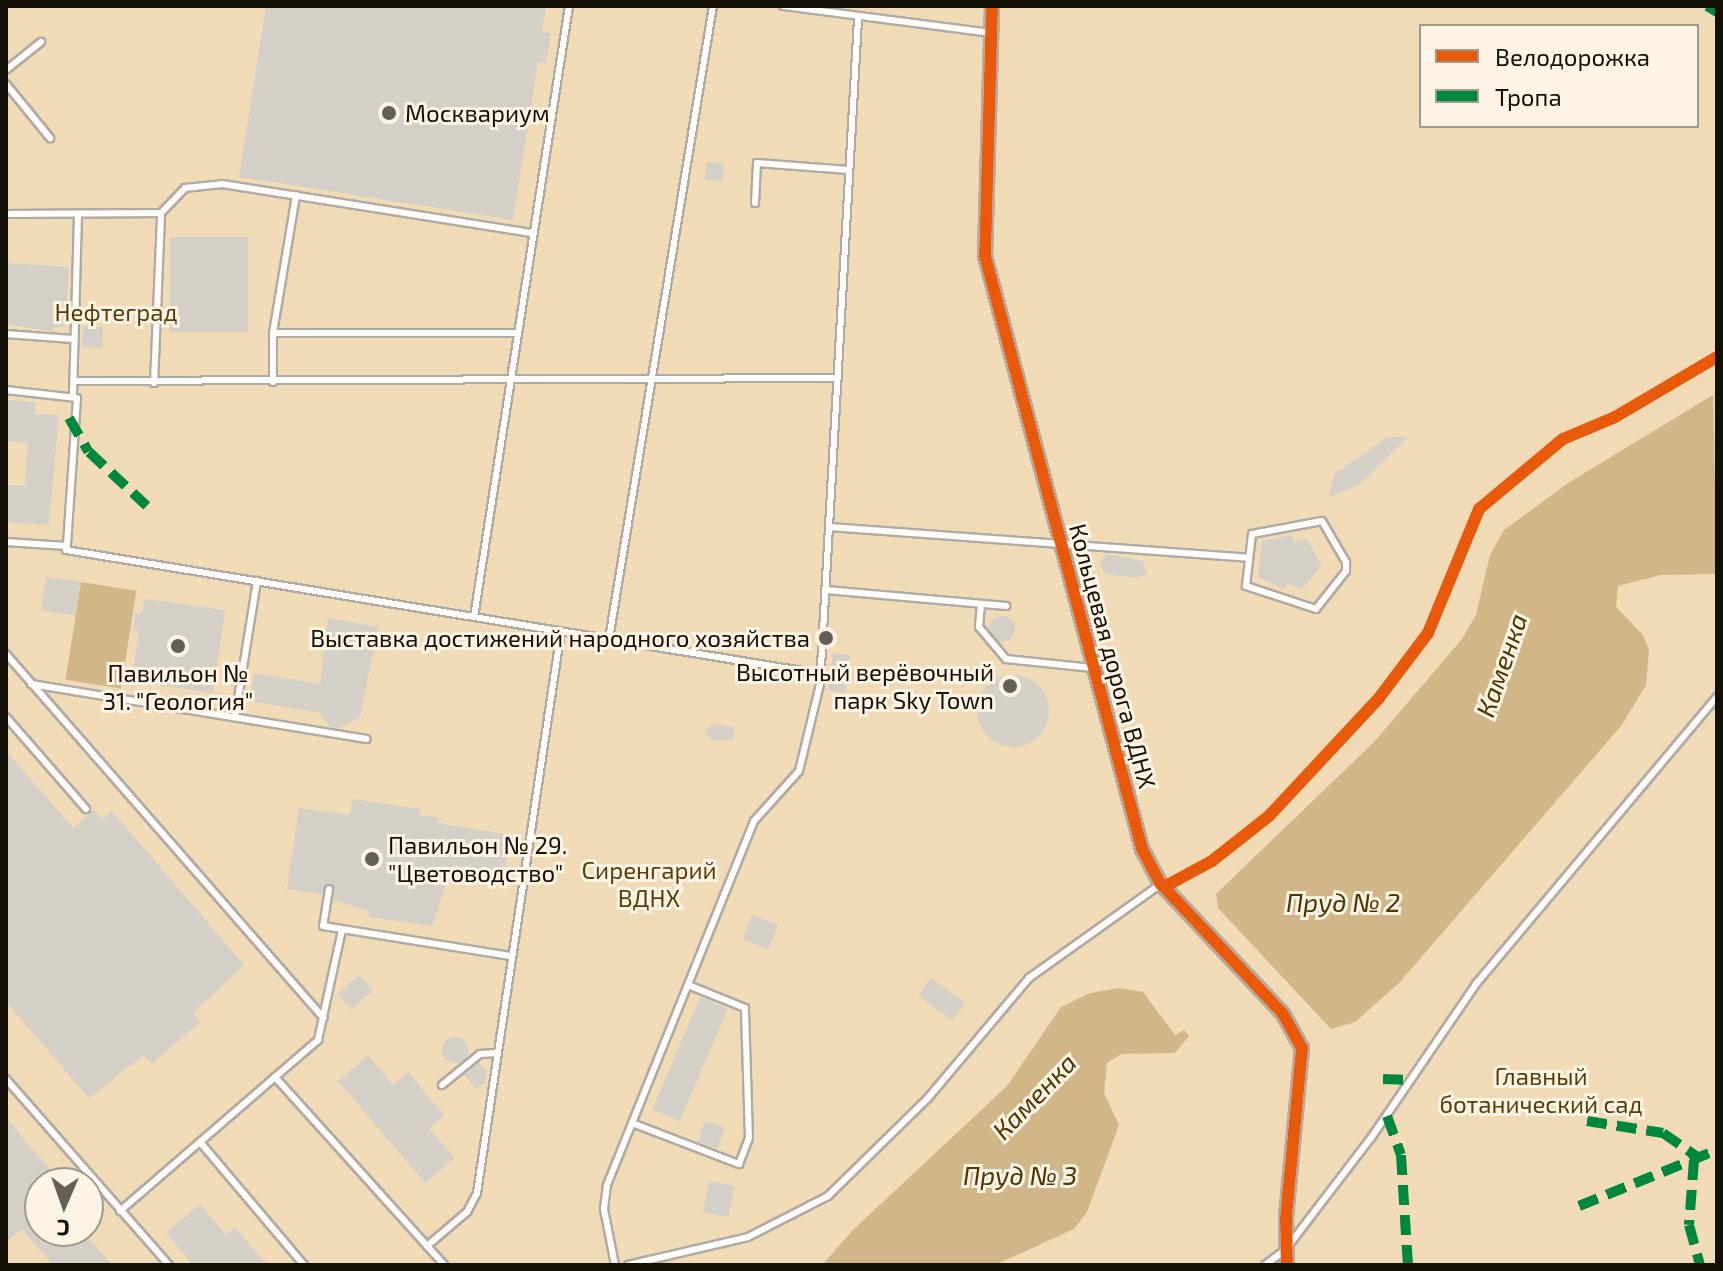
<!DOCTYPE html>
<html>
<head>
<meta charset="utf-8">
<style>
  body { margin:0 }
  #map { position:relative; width:1723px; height:1271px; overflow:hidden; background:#f8f3eb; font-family:"Exo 2",sans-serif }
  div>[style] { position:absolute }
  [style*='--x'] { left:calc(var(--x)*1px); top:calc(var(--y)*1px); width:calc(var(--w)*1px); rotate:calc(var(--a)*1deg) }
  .green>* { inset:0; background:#f0dbb6 }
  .water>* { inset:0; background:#d1b687; transform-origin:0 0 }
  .building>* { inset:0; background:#d4cfc7; transform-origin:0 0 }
  .round { border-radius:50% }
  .roads { filter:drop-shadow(2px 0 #afaba3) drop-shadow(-2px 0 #afaba3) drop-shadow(0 2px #afaba3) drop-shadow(0 -2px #afaba3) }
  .service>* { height:6px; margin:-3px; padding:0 3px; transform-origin:3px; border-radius:3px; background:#fefdfc }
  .minor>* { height:12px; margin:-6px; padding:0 6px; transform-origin:6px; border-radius:6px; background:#fefdfc }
  .quiet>* { height:10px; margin-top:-5px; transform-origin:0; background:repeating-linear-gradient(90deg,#00873e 0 20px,transparent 0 30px) }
  .cycleway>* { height:12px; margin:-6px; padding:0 6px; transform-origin:6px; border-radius:6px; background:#e8590c }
  .dots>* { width:22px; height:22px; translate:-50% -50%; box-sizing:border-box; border:4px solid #fef4e5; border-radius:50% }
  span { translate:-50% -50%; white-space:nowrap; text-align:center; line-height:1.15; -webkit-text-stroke:6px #fef4e5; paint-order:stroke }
  .poi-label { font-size:24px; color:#140f07 }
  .left { translate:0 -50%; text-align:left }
  .right { translate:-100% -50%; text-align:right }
  .park-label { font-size:24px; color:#573e08 }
  .street-label { font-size:24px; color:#140f07 }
  .water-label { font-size:26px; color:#4f3600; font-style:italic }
  .frame { position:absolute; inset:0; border:8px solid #140f07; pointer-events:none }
  .legend { position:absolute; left:1419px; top:24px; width:280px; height:104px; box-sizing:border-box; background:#fef4e5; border:2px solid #a0988c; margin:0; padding:10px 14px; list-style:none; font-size:24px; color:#140f07 }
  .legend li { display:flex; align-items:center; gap:16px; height:40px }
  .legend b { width:40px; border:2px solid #a0988c }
  .north { position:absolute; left:24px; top:1167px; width:80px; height:80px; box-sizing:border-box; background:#fef4e5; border:2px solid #a0988c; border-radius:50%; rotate:182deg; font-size:22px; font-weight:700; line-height:32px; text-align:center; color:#140f07 }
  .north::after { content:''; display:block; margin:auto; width:28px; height:36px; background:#645f57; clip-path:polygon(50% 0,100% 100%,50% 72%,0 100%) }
</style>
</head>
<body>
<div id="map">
  <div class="green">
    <i style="clip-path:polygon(evenodd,6px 6px,1717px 6px,1717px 1265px,6px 1265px,6px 6px,1421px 26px,1697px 26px,1697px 126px,1421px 126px,1421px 26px,6px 6px,40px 1183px,88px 1183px,88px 1231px,40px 1231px,40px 1183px)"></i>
  </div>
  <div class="water">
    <i style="clip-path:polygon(1713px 395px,1717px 574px,1661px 575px,1618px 586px,1616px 607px,1643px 635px,1649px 650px,1646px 685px,1621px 726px,1399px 983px,1355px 1022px,1331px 1029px,1218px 908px,1216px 894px,1375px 741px,1462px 639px,1476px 615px,1490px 555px,1504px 530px,1568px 483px)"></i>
    <i style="left:81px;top:582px;width:56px;height:99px;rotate:9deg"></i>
    <i style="clip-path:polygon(1119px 988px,1143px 992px,1175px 1035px,1184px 1030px,1189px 1036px,1175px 1053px,1121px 1054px,1107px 1063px,1104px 1093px,1119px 1125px,1087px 1212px,1074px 1229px,995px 1265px,822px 1265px,854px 1229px,1007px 1086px,1061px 1007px,1090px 993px)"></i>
  </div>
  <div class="building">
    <i style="clip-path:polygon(266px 6px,546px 6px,542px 32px,551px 33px,546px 63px,538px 62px,513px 220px,239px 177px)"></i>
    <i style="left:706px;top:162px;width:18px;height:18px;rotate:3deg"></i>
    <i style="left:170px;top:237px;width:78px;height:95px"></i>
    <i style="clip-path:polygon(6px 263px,69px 267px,65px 327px,53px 327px,53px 332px,6px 324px)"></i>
    <i style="left:83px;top:326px;width:20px;height:21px;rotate:3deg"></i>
    <i style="clip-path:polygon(6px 400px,35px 402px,34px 414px,59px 415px,49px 525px,6px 522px,6px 485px,25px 486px,28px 443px,6px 441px)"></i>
    <i style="clip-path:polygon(1388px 437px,1408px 437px,1359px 485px,1329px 497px,1334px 474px)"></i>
    <i style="clip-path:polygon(1292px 535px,1294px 542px,1307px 539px,1322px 566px,1301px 589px,1287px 583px,1284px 589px,1258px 577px,1262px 541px)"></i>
    <i style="clip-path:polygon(1107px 554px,1143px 561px,1147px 573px,1137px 578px,1105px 574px,1100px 562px)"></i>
    <i style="left:46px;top:577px;width:35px;height:34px;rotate:8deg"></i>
    <i style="clip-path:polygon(144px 599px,225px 610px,213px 693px,131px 681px,139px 631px,133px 630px,135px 614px,141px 614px)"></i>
    <i class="round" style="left:989px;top:616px;width:26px;height:26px"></i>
    <i style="clip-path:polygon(328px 618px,378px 627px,360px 717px,339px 728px,330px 727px,320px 713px,249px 701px,254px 673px,320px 684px)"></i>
    <i style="left:833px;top:653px;width:17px;height:38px;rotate:7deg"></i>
    <i class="round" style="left:977px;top:675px;width:72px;height:72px"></i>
    <i style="clip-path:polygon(712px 724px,734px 727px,733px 740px,712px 740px,705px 732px)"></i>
    <i style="clip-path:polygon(6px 751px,73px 828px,94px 810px,102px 819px,112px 811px,244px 965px,193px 1013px,200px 1022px,152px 1064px,144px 1055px,89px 1098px,6px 1002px)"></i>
    <i style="clip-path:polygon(352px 799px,420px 809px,419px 815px,439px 818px,438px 823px,510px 835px,504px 873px,452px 865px,432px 926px,369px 917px,370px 911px,333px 900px,331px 883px,322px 894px,287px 889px,299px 808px,350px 815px)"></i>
    <i style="left:752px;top:915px;width:28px;height:26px;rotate:21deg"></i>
    <i style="left:359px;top:975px;width:21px;height:28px;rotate:49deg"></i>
    <i style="left:931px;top:978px;width:42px;height:22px;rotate:36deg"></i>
    <i style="left:700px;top:997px;width:30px;height:122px;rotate:23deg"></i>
    <i class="round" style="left:442px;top:1037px;width:26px;height:26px"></i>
    <i style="clip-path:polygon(368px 1055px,393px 1085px,408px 1072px,444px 1115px,429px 1128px,455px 1158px,425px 1183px,338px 1081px)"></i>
    <i style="clip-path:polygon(479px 1063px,487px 1072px,485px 1082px,476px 1089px,464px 1075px)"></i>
    <i style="clip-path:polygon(6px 1118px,52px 1172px,40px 1182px,40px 1231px,83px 1231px,112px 1265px,53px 1265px,22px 1229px,6px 1242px)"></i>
    <i style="left:705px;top:1121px;width:21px;height:22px;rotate:19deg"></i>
    <i style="left:709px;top:1181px;width:26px;height:32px;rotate:11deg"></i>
    <i style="clip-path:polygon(200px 1204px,226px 1235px,235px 1227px,267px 1265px,193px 1265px,166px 1233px)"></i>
  </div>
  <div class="roads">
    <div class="service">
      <i style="--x:783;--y:6;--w:209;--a:7.4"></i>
      <i style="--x:6;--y:70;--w:45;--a:-38.7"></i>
      <i style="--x:6;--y:84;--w:70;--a:50.8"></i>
      <i style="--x:755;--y:203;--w:40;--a:-87.1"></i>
      <i style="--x:757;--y:163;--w:92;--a:4.4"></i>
      <i style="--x:6;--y:214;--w:155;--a:-0.4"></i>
      <i style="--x:273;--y:333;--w:140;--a:-80.5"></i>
      <i style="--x:6;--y:334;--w:66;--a:4.3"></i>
      <i style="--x:74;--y:381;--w:764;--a:-0.22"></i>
      <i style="--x:273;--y:382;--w:49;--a:-90"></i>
      <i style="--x:273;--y:333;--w:245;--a:0"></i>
      <i style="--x:154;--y:383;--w:170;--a:-87.6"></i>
      <i style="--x:161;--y:213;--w:35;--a:-46"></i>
      <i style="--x:185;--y:188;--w:37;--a:-6"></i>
      <i style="--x:222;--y:184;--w:315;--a:9"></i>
      <i style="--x:6;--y:390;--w:71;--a:6.4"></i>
      <i style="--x:77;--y:398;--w:148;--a:93.9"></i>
      <i style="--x:73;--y:394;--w:179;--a:-88.4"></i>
      <i style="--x:1322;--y:521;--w:48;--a:59.7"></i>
      <i style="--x:1346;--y:562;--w:9;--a:90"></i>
      <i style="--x:1346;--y:571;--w:48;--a:128.3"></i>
      <i style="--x:1316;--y:609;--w:74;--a:-161.8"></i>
      <i style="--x:1246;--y:586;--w:52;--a:-83.4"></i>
      <i style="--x:1252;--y:534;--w:71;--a:-10.5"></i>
      <i style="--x:829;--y:527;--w:421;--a:4.2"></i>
      <i style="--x:6;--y:542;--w:61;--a:3.8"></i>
      <i style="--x:67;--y:546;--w:4;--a:104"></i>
      <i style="--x:66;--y:550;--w:765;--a:9.33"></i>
      <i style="--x:826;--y:590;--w:181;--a:5.1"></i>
      <i style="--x:981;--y:604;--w:23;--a:95"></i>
      <i style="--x:979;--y:627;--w:42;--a:49.8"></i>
      <i style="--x:1006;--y:659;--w:87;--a:5.9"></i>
      <i style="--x:474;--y:617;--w:618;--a:-81.16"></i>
      <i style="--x:609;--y:639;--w:641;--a:-80.67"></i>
      <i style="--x:6;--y:654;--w:483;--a:48.9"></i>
      <i style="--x:31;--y:684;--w:340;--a:9.3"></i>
      <i style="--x:6;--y:717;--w:122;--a:49"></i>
      <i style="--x:235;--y:717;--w:138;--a:-80.8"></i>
      <i style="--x:329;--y:889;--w:37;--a:99"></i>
      <i style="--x:323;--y:926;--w:190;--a:9.1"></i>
      <i style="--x:275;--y:1077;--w:253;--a:48"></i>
      <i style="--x:6;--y:1079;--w:247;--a:48.8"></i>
      <i style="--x:442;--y:1085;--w:49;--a:-39.2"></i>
      <i style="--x:480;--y:1054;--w:17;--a:-3"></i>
      <i style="--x:632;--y:1123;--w:115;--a:21"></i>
      <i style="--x:739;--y:1164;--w:28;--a:-69"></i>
      <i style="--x:749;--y:1138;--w:130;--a:-91.8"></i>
      <i style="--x:745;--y:1008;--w:61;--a:-158"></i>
      <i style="--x:200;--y:1142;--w:161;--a:49.8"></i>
      <i style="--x:120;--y:1211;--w:262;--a:-40.8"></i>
      <i style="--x:318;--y:1040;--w:113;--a:-77.7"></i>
      <i style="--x:427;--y:1246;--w:52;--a:-40.4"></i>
      <i style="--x:467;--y:1212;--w:21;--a:-62"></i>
      <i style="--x:477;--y:1193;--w:568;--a:-81.5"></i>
      <i style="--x:615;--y:1265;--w:57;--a:-101.1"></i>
      <i style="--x:604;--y:1209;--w:24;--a:-83"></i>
      <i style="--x:607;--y:1185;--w:393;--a:-68"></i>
      <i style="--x:754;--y:821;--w:67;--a:-48"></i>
      <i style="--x:799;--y:771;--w:89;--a:-76.4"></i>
      <i style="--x:820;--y:684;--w:667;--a:-86.73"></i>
      <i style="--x:628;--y:1265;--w:123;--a:-13.1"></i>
      <i style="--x:748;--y:1237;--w:90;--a:-27.1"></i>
      <i style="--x:828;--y:1196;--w:140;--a:-44.4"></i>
      <i style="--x:928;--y:1098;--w:157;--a:-49.9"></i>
      <i style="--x:1029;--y:978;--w:162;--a:-35.5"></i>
      <i style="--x:1265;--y:1265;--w:26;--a:-37"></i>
      <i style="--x:1286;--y:1249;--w:140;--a:-52.6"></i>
      <i style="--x:1371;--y:1138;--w:186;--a:-55.7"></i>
      <i style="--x:1476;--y:984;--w:375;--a:-50"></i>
    </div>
    <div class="minor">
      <i style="--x:992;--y:6;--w:250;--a:91.6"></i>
      <i style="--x:985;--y:256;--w:613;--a:75.17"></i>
      <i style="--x:1142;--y:849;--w:40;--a:62"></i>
      <i style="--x:1161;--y:884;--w:178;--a:46.8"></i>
      <i style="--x:1283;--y:1014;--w:39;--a:61"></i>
      <i style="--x:1302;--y:1048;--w:171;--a:95.4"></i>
      <i style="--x:1286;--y:1218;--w:47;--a:88.8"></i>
    </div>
  </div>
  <div class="quiet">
    <i style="--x:1707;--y:6;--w:12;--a:31"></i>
    <i style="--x:69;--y:418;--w:39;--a:60"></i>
    <i style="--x:89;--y:452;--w:79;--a:43"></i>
    <i style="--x:1383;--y:1079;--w:28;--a:2"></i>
    <i style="--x:1387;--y:1116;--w:41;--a:70.3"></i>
    <i style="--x:1401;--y:1155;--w:110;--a:86.4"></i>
    <i style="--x:1587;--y:1121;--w:77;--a:9"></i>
    <i style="--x:1663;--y:1133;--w:44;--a:34.8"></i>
    <i style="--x:1694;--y:1160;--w:65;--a:94.4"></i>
    <i style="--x:1689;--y:1225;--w:41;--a:74.6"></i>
    <i style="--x:1579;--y:1206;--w:149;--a:-22.1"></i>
  </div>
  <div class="cycleway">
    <i style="--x:992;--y:6;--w:250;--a:91.6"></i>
    <i style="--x:985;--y:256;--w:613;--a:75.17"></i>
    <i style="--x:1142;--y:849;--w:40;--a:62"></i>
    <i style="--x:1161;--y:884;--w:178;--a:46.8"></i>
    <i style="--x:1283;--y:1014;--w:39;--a:61"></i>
    <i style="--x:1302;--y:1048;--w:171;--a:95.4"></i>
    <i style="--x:1286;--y:1218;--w:47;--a:88.8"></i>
    <i style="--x:1164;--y:887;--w:55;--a:-28.4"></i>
    <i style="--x:1212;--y:861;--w:73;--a:-38.3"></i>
    <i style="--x:1269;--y:816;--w:161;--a:-47"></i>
    <i style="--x:1379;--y:698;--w:81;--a:-53"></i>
    <i style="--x:1428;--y:633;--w:134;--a:-67.6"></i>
    <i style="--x:1479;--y:509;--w:109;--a:-39.8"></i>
    <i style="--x:1563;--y:439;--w:56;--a:-22.9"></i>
    <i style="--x:1615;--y:417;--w:118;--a:-30.5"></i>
  </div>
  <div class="dots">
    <i style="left:389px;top:113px;background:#645f57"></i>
    <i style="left:826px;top:638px;background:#645f57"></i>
    <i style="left:178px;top:646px;background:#645f57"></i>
    <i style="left:1010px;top:686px;background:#645f57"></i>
    <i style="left:372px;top:859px;background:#645f57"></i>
  </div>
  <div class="poi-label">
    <span class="left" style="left:405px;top:113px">Москвариум</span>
    <span class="right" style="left:810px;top:638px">Выставка достижений народного хозяйства</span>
    <span class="right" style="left:994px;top:686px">Высотный верёвочный<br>парк Sky Town</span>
    <span style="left:178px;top:687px">Павильон №<br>31. "Геология"</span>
    <span class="left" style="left:388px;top:859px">Павильон № 29.<br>"Цветоводство"</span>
  </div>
  <div class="park-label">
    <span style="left:116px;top:312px">Нефтеград</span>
    <span style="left:649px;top:884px">Сиренгарий<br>ВДНХ</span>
    <span style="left:1541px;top:1090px">Главный<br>ботанический сад</span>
  </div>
  <div class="street-label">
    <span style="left:1113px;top:656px;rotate:75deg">Кольцевая дорога ВДНХ</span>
  </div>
  <div class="water-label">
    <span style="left:1501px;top:665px;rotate:-71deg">Каменка</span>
    <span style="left:1343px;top:902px">Пруд № 2</span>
    <span style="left:1034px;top:1096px;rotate:-46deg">Каменка</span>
    <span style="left:1020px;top:1175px">Пруд № 3</span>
  </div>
  <div class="frame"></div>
  <ul class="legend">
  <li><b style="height:10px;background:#e8590c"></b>Велодорожка</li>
  <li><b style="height:10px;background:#00873e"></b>Тропа</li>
  </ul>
  <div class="north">С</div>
</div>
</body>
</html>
